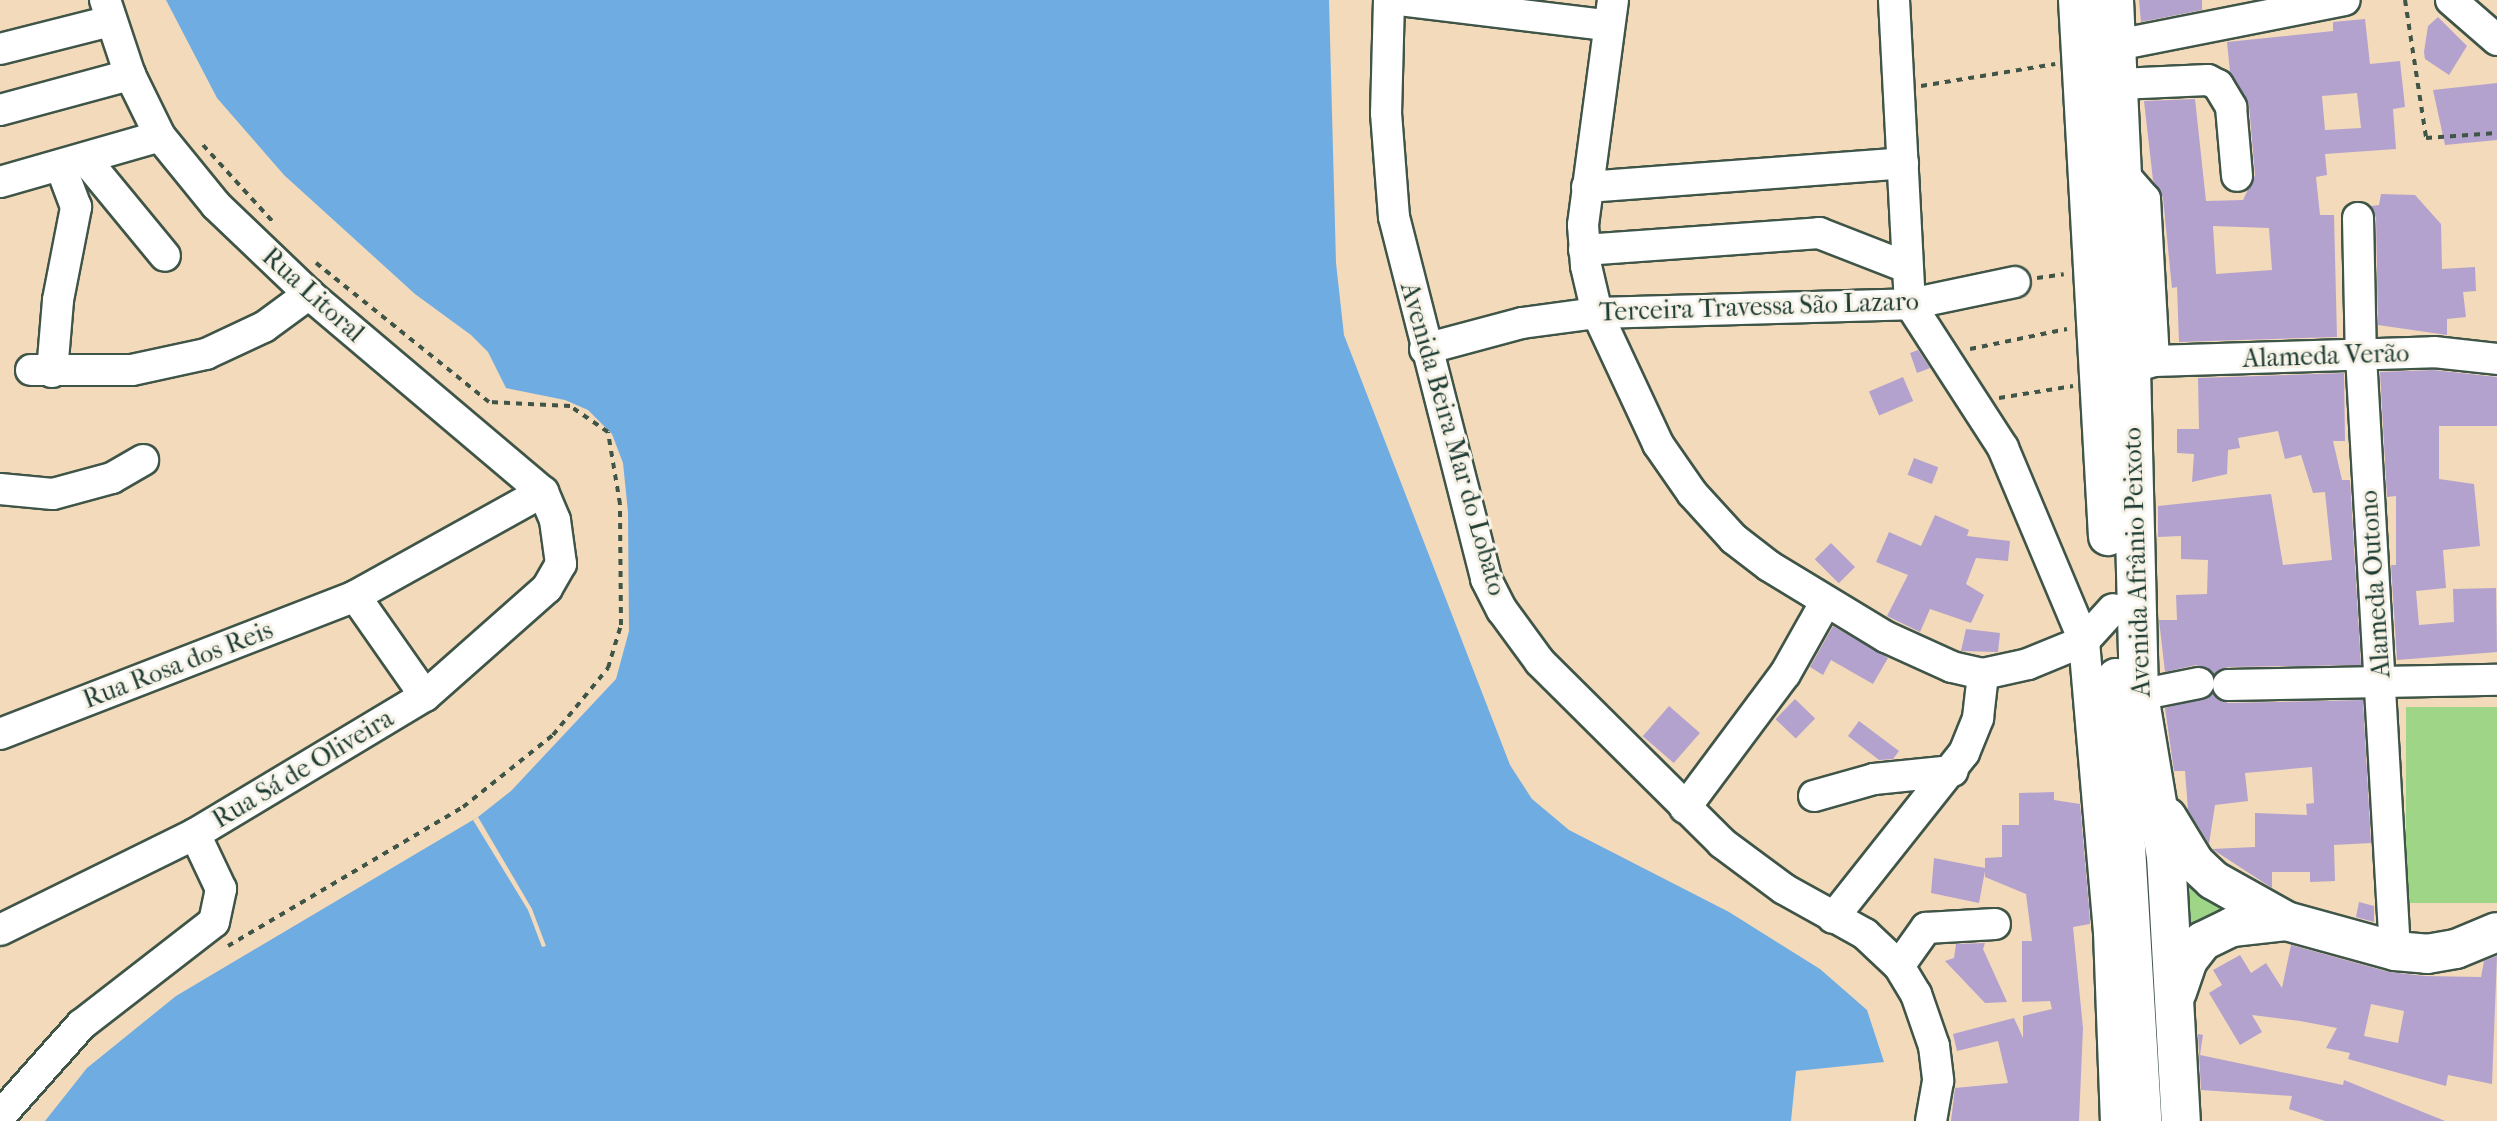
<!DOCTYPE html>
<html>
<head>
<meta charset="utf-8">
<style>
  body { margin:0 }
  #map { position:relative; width:2497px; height:1121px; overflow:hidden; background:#f3daba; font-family:"IM FELL French Canon",serif }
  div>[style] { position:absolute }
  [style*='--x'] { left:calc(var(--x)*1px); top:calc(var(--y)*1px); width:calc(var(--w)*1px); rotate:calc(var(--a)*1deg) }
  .green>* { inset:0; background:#9fd586; transform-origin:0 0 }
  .water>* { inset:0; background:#6face1 }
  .pier>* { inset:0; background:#f3daba }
  .building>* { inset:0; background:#b3a2ce; transform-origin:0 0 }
  .path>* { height:4px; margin-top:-2px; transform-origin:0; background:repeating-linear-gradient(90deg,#3f5548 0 6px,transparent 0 12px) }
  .roads { filter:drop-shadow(2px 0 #3f5548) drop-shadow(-2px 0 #3f5548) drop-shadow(0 2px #3f5548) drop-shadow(0 -2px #3f5548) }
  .minor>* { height:30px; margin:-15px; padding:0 15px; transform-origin:15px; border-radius:15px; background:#fff }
  .major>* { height:38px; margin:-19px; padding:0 19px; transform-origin:19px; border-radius:19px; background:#fff }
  span { translate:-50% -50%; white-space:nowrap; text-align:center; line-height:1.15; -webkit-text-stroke:6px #f7f3e8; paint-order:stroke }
  .street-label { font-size:26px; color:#1f3d34 }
</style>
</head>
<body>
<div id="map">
  <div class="green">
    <i style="left:2406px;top:707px;width:91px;height:196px"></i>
    <i style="clip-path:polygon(2170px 843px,2241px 906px,2180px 955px)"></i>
  </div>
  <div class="water">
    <i style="clip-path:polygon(166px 0,1329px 0,1336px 263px,1344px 335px,1510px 765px,1532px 799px,1569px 830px,1729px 912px,1820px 969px,1867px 1010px,1884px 1062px,1796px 1071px,1791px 1121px,45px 1121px,87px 1068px,176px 996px,478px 817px,511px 791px,616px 679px,629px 631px,628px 512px,623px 463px,612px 434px,588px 410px,565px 400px,506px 388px,488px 352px,471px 335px,415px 294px,284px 175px,217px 98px)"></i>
  </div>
  <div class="pier">
    <i style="clip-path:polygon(478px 817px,532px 909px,546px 946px,542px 947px,528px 910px,473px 820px)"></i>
  </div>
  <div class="building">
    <i style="clip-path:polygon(2139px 0,2202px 0,2202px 10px,2141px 22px)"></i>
    <i style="clip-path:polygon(2438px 17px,2467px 46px,2449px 75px,2425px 59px,2424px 52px,2428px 26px)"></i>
    <i style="clip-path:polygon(evenodd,2365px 19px,2370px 64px,2400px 61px,2405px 107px,2393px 109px,2396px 149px,2325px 154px,2327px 175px,2316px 177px,2320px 215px,2334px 215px,2337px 337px,2179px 342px,2177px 287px,2172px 288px,2163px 198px,2153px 180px,2144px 101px,2195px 99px,2206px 201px,2243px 200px,2255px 175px,2249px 105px,2230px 72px,2227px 42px,2333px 31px,2333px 22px,2365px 19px,2357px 93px,2361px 128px,2325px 130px,2322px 96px,2357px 93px,2365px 19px,2213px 226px,2269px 228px,2272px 270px,2216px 274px,2213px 226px)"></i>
    <i style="clip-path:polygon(2497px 83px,2497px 140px,2445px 145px,2433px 90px)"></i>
    <i style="clip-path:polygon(2381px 194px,2415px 195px,2441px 224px,2442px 269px,2475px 267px,2476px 291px,2463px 292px,2466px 317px,2447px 319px,2447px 335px,2378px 325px,2376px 218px,2371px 206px,2379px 205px)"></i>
    <i style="clip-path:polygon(1918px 350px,1930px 368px,1917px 373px,1910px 353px)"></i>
    <i style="clip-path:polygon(2433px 370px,2497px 377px,2497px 426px,2439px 426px,2439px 479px,2474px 484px,2480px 546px,2443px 550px,2446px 588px,2416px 591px,2419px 625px,2454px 622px,2453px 589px,2496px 588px,2497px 652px,2397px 660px,2391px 565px,2396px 565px,2396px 496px,2387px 497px,2380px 372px)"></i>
    <i style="clip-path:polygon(2344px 373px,2345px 441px,2333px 441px,2342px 480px,2350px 480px,2361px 665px,2228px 667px,2214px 674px,2196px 665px,2165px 672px,2159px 620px,2177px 620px,2176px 595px,2207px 594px,2208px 560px,2181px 559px,2181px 536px,2158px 537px,2158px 506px,2271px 494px,2283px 565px,2332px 560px,2325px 492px,2313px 493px,2301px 455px,2285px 459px,2278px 431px,2238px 438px,2240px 448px,2228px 450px,2227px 474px,2192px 482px,2194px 454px,2177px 453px,2177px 429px,2199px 429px,2198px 378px)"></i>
    <i style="left:1903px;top:377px;width:26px;height:37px;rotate:67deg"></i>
    <i style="left:1914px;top:458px;width:26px;height:18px;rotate:21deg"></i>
    <i style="clip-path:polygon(1935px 515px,1969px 530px,1967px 536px,2010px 541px,2008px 561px,1976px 558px,1966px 584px,1984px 595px,1971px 623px,1930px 609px,1920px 632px,1887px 616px,1908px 575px,1876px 562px,1889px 532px,1921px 546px)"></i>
    <i style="left:1831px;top:543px;width:34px;height:23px;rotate:45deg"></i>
    <i style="clip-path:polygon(1833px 626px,1888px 658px,1873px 684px,1831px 660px,1823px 675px,1810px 667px)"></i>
    <i style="clip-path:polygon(1966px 629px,2000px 633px,1998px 652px,1961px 651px)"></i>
    <i style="clip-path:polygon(2213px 694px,2228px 703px,2363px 700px,2371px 843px,2334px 845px,2335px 881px,2310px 882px,2310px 872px,2272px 872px,2272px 888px,2212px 849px,2255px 847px,2255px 813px,2307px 815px,2306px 804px,2314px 803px,2312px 767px,2245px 773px,2248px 801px,2215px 805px,2209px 844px,2188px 810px,2185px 771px,2174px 771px,2165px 708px)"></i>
    <i style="left:1795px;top:699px;width:28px;height:28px;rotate:44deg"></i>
    <i style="left:1669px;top:706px;width:41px;height:40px;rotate:41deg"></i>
    <i style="clip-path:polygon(1859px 721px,1899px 751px,1893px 759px,1879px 760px,1848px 736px)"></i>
    <i style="clip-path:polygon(2054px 792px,2054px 800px,2080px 804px,2089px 906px,2090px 924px,2073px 927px,2083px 1028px,2079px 1121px,1951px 1121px,1955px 1088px,2008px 1083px,1998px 1041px,1957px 1051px,1953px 1034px,2014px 1018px,2023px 1038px,2023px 1016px,2052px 1009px,2050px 1001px,2022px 1002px,2022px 941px,2032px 941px,2026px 894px,1985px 877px,1985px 871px,1979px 903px,1931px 893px,1934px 858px,1985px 868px,1985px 858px,2002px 857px,2002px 825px,2019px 825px,2019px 793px)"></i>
    <i style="clip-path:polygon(2359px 902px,2374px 906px,2374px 922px,2356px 917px)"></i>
    <i style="clip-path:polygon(1985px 943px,1983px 949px,2007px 1002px,1985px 1003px,1945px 961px,1954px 958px,1956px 944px)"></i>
    <i style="clip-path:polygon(evenodd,2291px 945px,2389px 972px,2425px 976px,2481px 977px,2484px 961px,2497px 956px,2492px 1084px,2448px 1075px,2446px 1086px,2348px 1059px,2350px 1053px,2326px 1048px,2337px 1028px,2300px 1021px,2252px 1015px,2262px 1032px,2240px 1045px,2209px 993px,2222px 985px,2213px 970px,2240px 955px,2251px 973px,2266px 963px,2282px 988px,2291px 945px,2371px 1004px,2404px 1011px,2398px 1043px,2364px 1036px,2371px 1004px)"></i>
    <i style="clip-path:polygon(2198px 1034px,2203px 1035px,2200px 1055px,2343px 1085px,2344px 1080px,2445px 1121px,2325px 1121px,2289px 1109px,2292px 1096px,2201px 1090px)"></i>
  </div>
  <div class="path">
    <i style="--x:2405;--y:0;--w:140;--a:81.3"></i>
    <i style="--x:2426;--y:138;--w:71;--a:-4"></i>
    <i style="--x:1921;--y:86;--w:136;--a:-9.3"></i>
    <i style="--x:203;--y:145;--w:107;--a:47.7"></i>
    <i style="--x:2037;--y:278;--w:27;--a:-8"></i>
    <i style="--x:1970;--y:349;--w:99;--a:-11.7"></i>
    <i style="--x:1999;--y:398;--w:75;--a:-9.2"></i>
    <i style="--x:228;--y:946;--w:273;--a:-30.6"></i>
    <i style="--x:463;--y:807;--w:115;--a:-38.7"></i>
    <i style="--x:553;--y:735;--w:87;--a:-50.6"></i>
    <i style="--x:608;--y:668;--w:45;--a:-73.2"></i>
    <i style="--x:621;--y:625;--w:121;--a:-90.5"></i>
    <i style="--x:620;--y:504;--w:73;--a:-99.5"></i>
    <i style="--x:608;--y:432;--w:46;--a:-145.6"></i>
    <i style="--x:570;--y:406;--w:81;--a:-177.2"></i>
    <i style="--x:489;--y:402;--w:222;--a:-141.2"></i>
  </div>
  <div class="roads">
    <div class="minor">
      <i style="--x:1389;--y:0;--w:113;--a:91.5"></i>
      <i style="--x:1386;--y:113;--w:104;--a:85.6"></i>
      <i style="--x:1394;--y:217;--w:374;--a:75.7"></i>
      <i style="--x:1486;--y:579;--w:35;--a:63"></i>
      <i style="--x:1502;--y:610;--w:64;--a:53.8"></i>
      <i style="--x:1540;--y:662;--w:257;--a:44.8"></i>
      <i style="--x:1722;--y:843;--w:77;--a:36.6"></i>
      <i style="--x:1784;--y:889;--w:93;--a:29.1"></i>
      <i style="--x:1865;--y:934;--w:47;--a:43.3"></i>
      <i style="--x:1899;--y:966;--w:33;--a:59"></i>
      <i style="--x:1916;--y:994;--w:55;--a:70.9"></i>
      <i style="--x:1934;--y:1046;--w:35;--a:83"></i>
      <i style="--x:1938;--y:1081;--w:41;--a:99.9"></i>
      <i style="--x:1398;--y:0;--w:209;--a:6.9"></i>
      <i style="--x:1613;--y:0;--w:227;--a:97.6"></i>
      <i style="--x:1583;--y:225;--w:41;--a:85.8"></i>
      <i style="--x:1586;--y:266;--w:48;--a:76.8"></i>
      <i style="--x:1597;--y:313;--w:145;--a:65"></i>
      <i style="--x:1658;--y:444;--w:60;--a:55.2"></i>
      <i style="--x:1692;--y:493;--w:62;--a:47.6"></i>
      <i style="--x:1734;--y:539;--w:44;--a:37.6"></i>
      <i style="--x:1769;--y:566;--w:137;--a:31.3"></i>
      <i style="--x:1886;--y:637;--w:72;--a:24.4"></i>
      <i style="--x:1952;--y:667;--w:32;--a:13"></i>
      <i style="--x:1983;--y:674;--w:46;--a:-12.5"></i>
      <i style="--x:2028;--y:664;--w:61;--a:-22.3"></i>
      <i style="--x:2084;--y:641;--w:43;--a:-47.8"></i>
      <i style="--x:1894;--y:0;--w:304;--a:87"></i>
      <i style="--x:1910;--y:304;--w:171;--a:57.1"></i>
      <i style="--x:2003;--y:448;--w:209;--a:67.2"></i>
      <i style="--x:2084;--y:641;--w:292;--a:85.1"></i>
      <i style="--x:2109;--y:932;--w:189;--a:87.9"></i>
      <i style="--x:2451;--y:0;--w:61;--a:41"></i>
      <i style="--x:2117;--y:45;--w:232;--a:-11.2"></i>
      <i style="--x:0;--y:49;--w:114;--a:-14.2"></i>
      <i style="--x:2119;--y:84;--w:89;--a:-2.6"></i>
      <i style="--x:2208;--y:80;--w:11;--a:27"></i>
      <i style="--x:2218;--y:85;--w:26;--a:59"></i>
      <i style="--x:2231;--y:107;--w:69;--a:85"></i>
      <i style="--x:0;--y:110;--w:135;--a:-15.1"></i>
      <i style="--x:86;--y:160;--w:124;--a:50.5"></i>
      <i style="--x:2124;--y:175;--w:32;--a:49"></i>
      <i style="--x:2145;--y:199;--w:162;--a:86.8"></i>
      <i style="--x:2154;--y:361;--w:18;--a:164"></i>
      <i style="--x:0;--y:182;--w:166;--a:-16"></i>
      <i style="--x:1587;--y:187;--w:317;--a:-4.3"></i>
      <i style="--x:2358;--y:218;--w:138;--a:88.8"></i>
      <i style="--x:2361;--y:356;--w:596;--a:86.73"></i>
      <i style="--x:1584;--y:250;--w:236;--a:-4.1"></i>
      <i style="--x:1819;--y:233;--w:93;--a:21.3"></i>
      <i style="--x:1425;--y:349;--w:100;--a:-15"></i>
      <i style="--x:1522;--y:323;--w:76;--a:-7.6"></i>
      <i style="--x:1597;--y:313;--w:313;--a:-1.6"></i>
      <i style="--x:1910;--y:304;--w:107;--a:-11.8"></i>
      <i style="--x:2154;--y:361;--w:280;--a:-1.8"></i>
      <i style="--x:2434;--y:352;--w:63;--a:6.3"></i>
      <i style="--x:31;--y:370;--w:101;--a:0"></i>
      <i style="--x:132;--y:370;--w:76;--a:-12.2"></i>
      <i style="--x:206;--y:354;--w:64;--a:-25"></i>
      <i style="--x:264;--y:327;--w:56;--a:-36.3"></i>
      <i style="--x:52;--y:372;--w:72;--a:-85.2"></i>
      <i style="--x:58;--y:300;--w:95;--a:-79"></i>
      <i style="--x:76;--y:207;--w:43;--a:-110.6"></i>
      <i style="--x:0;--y:489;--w:53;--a:5.4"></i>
      <i style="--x:53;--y:494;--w:61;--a:-15.2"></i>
      <i style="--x:112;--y:478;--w:36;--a:-30"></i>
      <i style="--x:355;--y:596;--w:122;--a:55"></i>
      <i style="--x:2228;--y:685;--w:269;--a:-1.1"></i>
      <i style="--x:2139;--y:695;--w:61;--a:-11.3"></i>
      <i style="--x:0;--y:734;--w:381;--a:-21.2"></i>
      <i style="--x:355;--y:596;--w:215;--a:-29"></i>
      <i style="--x:1814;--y:796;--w:62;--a:-15.8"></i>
      <i style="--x:1874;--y:779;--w:79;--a:-5.8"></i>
      <i style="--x:1685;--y:808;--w:167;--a:-53.3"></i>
      <i style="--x:1785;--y:674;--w:81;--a:-60.6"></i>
      <i style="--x:1833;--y:918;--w:211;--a:-51.6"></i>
      <i style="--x:1964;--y:753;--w:38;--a:-68"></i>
      <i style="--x:1978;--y:718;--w:44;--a:-83.5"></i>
      <i style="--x:0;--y:930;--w:217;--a:-26.2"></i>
      <i style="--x:195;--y:834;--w:268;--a:-31"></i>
      <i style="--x:425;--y:696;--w:163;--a:-41.5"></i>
      <i style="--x:547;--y:588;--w:28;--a:-60"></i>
      <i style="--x:561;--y:564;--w:44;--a:-97.8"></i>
      <i style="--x:555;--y:520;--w:30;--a:-113"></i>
      <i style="--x:543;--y:492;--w:307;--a:-139.8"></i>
      <i style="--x:309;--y:294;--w:129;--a:-136.3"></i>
      <i style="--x:216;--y:205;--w:89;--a:-129.1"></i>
      <i style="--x:160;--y:136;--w:68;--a:-116.2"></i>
      <i style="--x:130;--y:75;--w:79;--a:-108.4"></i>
      <i style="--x:1899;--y:966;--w:47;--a:-54.6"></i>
      <i style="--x:1926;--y:928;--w:69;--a:-3.3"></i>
      <i style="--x:0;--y:1116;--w:122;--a:-48.3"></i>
      <i style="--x:81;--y:1025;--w:168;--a:-37.8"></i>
      <i style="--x:214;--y:922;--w:34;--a:-78"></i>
      <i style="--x:221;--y:889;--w:61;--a:-115.3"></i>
    </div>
    <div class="major">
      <i style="--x:2078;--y:0;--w:537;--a:86.8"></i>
      <i style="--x:2114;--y:0;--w:368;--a:87.4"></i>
      <i style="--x:2131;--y:368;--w:327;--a:88.6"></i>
      <i style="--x:2139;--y:695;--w:163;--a:80.5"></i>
      <i style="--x:2166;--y:856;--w:265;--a:86.8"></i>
      <i style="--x:2116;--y:678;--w:444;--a:86.6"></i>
      <i style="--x:2167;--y:817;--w:54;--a:58.7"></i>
      <i style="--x:2195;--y:863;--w:25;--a:43"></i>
      <i style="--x:2213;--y:880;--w:84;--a:29.3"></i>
      <i style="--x:2286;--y:921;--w:113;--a:15.4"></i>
      <i style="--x:2395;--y:951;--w:32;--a:5"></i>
      <i style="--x:2427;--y:954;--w:29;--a:-10"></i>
      <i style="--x:2456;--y:949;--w:44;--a:-22.5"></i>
      <i style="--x:2177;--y:992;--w:34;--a:-71"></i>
      <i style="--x:2188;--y:960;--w:24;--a:-52"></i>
      <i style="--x:2203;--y:941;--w:32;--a:-26"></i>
      <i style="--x:2232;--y:927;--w:54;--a:-6.3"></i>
    </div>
  </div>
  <div class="street-label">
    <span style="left:313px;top:295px;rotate:42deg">Rua Litoral</span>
    <span style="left:1759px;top:307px;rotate:-2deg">Terceira Travessa São Lazaro</span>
    <span style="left:2326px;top:356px;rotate:-2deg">Alameda Verão</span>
    <span style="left:1453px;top:439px;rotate:74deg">Avenida Beira Mar do Lobato</span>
    <span style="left:2137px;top:562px;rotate:-92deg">Avenida Afrânio Peixoto</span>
    <span style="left:2375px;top:584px;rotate:-94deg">Alameda Outono</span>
    <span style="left:178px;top:665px;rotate:-21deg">Rua Rosa dos Reis</span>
    <span style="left:303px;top:769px;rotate:-31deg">Rua Sá de Oliveira</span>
  </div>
</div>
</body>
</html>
